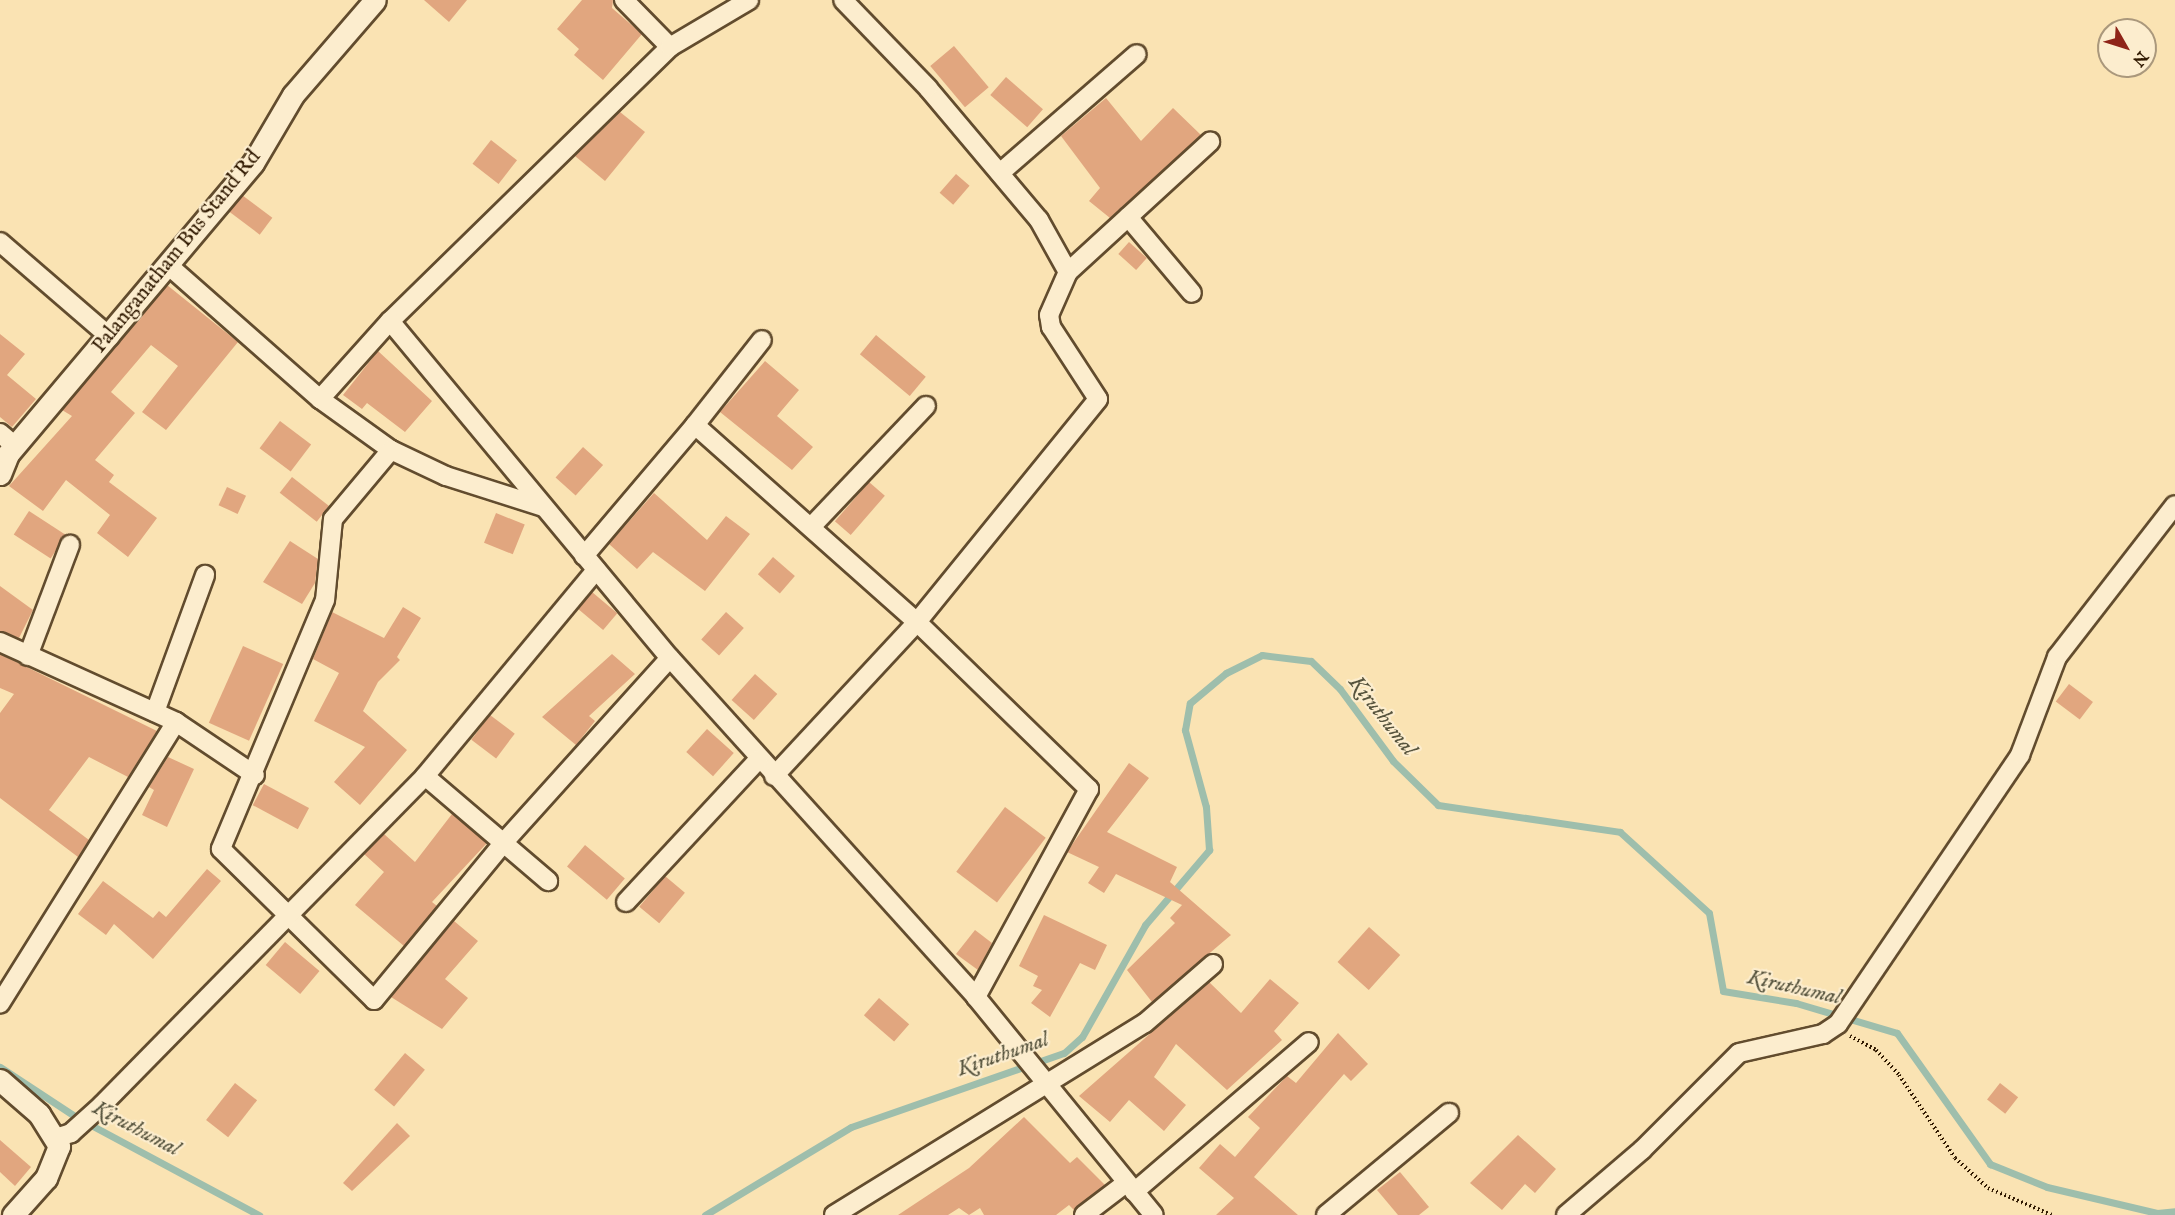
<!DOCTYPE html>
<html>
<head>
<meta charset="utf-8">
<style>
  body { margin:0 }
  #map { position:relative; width:2175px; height:1215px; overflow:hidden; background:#fae3b3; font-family:"IM FELL English",serif }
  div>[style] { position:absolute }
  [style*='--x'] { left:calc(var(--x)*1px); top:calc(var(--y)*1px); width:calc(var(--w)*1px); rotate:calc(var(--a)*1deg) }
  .stream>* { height:7px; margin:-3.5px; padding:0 3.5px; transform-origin:3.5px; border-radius:3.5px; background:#9ebeac }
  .building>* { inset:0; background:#e1a67f; transform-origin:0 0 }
  .path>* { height:4px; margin-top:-2px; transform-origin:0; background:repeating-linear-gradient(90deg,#301901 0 1.5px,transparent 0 4.5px) }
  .roads { filter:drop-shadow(2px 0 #624c2e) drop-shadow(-2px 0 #624c2e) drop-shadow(0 2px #624c2e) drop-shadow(0 -2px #624c2e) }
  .minor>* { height:18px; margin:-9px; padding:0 9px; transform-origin:9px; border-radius:9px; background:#fcedce }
  .tertiary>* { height:21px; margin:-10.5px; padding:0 10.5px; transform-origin:10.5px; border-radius:10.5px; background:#fcedce }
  span { translate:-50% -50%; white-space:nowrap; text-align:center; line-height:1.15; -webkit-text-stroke:4.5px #fcedce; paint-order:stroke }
  .street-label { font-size:21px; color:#301901 }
  .water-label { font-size:22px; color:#56533d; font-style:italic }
  .north { position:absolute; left:2097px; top:18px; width:60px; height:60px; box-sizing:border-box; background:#fcedce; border:2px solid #aa987c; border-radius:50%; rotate:129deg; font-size:16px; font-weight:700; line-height:24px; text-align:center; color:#301901 }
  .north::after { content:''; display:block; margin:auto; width:21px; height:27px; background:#8f2418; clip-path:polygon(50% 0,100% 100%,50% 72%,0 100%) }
</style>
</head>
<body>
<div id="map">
  <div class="stream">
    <i style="--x:0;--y:1067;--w:91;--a:33.3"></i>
    <i style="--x:76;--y:1117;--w:208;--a:28.2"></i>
    <i style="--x:705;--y:1215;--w:170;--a:-31.1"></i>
    <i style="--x:851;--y:1127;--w:225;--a:-19.2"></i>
    <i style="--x:1064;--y:1053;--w:24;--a:-42"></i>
    <i style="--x:1082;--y:1037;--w:129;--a:-60.6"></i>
    <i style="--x:1145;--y:925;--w:99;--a:-49.5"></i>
    <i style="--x:1209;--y:850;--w:43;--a:-94"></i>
    <i style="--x:1206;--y:807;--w:80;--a:-105.3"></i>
    <i style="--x:1185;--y:730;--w:27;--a:-80"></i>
    <i style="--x:1190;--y:703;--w:47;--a:-39.8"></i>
    <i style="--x:1226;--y:673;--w:40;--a:-26.6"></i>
    <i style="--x:1262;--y:655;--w:49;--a:7"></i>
    <i style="--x:1311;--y:661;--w:40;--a:44"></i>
    <i style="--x:1340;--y:689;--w:89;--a:53.6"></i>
    <i style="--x:1393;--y:761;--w:63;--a:44.4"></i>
    <i style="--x:1438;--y:805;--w:184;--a:8.4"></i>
    <i style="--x:1620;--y:832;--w:120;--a:42.3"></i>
    <i style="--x:1709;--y:913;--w:79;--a:79.8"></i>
    <i style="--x:1723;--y:991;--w:74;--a:9.3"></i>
    <i style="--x:1796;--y:1003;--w:105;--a:16.5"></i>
    <i style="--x:1897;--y:1033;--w:161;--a:54.6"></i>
    <i style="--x:1990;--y:1164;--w:61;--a:22"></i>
    <i style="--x:2047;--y:1187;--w:113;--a:13.3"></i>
    <i style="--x:2157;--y:1213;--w:18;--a:-6"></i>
  </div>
  <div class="building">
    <i style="clip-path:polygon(424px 0,467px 0,449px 22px)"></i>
    <i style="clip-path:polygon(582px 0,613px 0,612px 8px,642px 34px,603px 80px,574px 55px,579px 49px,557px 29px)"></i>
    <i style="left:954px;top:46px;width:54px;height:31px;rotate:50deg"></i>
    <i style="left:1006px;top:77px;width:49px;height:24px;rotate:41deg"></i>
    <i style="clip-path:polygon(1106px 98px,1141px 141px,1173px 108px,1201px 135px,1110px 218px,1089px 201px,1100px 188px,1061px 136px)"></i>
    <i style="clip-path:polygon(620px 112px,645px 132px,605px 181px,575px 156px)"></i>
    <i style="left:491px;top:140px;width:33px;height:30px;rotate:38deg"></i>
    <i style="left:956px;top:174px;width:18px;height:25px;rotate:41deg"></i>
    <i style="left:242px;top:195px;width:38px;height:21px;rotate:37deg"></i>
    <i style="left:1129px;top:242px;width:24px;height:16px;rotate:42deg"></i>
    <i style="clip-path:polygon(167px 285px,238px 342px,166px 430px,142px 412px,178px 366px,151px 345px,111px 392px,135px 413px,95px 460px,114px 475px,109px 482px,157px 518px,128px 557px,97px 533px,110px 515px,66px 480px,43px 511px,9px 486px,72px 416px,62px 410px)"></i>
    <i style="clip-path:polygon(0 334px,25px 354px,7px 375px,36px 399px,12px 427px,0 417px)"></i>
    <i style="left:876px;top:335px;width:65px;height:25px;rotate:40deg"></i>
    <i style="clip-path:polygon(378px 351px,432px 401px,405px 432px,367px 403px,362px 409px,343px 395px)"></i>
    <i style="clip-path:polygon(765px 361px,799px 390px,777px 416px,813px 447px,792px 470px,720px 412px)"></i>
    <i style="left:280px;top:421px;width:39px;height:34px;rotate:37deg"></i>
    <i style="left:583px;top:447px;width:27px;height:41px;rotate:42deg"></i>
    <i style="left:292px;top:477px;width:47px;height:20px;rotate:38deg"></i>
    <i style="left:869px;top:482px;width:21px;height:52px;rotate:41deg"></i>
    <i style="left:227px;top:487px;width:21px;height:20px;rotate:25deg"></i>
    <i style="clip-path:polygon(654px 493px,707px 540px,726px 516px,750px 534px,705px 591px,653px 552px,637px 569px,609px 544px)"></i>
    <i style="left:29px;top:511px;width:44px;height:28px;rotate:33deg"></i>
    <i style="left:496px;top:513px;width:31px;height:32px;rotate:22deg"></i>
    <i style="clip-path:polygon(290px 541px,318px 559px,315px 583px,302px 604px,263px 582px)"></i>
    <i style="left:773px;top:557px;width:29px;height:23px;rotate:41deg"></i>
    <i style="clip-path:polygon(0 586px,33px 610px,19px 638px,0 631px)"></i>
    <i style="left:592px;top:592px;width:33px;height:22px;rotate:40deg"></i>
    <i style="clip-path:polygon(403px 607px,421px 618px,397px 657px,400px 660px,378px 682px,363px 711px,407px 750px,360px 805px,334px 782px,365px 747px,314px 721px,339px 673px,313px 659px,332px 612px,384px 638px)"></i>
    <i style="left:726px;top:612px;width:24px;height:37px;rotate:42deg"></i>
    <i style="left:243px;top:646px;width:44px;height:84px;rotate:24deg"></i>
    <i style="clip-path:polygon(0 654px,157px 731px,128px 777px,89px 757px,49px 810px,89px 840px,78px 857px,0 798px,0 713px,14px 694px,0 688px)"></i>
    <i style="clip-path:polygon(612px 654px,635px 674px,589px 716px,595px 721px,576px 745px,542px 717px)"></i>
    <i style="left:755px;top:674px;width:30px;height:35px;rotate:42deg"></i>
    <i style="left:2069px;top:684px;width:30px;height:22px;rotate:37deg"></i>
    <i style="left:490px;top:715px;width:31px;height:31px;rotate:37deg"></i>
    <i style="left:707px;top:729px;width:36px;height:31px;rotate:42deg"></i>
    <i style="clip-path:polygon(168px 757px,194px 769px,167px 827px,142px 815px,154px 790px,149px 787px)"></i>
    <i style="clip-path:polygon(1129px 763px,1149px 778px,1107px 832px,1177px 867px,1170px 882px,1231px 935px,1152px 1002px,1127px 970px,1175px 923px,1170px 918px,1182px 905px,1116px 874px,1104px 893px,1088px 883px,1099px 867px,1067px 852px)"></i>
    <i style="left:264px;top:784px;width:51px;height:24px;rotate:28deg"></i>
    <i style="left:1005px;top:807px;width:51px;height:81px;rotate:37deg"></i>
    <i style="clip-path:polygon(452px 814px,487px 843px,432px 902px,437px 906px,404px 946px,355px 905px,384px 872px,364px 854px,384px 834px,415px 862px)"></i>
    <i style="left:585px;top:845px;width:52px;height:28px;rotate:40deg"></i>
    <i style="clip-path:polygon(207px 869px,221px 881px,153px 959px,114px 924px,106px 935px,78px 914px,103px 881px,153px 918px,159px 911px,166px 917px)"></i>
    <i style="left:665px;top:876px;width:26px;height:40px;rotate:40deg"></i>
    <i style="clip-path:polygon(1044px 915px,1107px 945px,1095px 970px,1080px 963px,1050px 1017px,1031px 1003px,1042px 990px,1033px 986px,1038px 976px,1019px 966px)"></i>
    <i style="clip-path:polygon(454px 921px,478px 941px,445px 979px,468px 998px,442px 1029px,391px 997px)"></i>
    <i style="left:1369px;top:927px;width:42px;height:47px;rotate:42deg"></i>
    <i style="clip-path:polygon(975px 930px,992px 943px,978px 970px,956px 954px)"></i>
    <i style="left:285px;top:942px;width:45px;height:30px;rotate:40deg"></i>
    <i style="clip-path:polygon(1270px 979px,1299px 1003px,1274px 1031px,1282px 1040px,1227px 1090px,1176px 1044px,1154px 1077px,1186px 1105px,1164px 1131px,1129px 1100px,1110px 1122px,1079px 1096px,1209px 982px,1241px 1013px)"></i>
    <i style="left:879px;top:998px;width:40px;height:23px;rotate:41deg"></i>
    <i style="clip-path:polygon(1338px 1033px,1368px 1064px,1351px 1081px,1344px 1074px,1254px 1177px,1298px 1215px,1216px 1215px,1234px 1198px,1199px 1168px,1220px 1144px,1235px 1157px,1260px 1128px,1248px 1117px,1287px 1076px,1296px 1083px)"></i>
    <i style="left:405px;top:1053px;width:26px;height:48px;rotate:40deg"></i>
    <i style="left:235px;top:1083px;width:28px;height:47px;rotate:38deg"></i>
    <i style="left:2000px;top:1083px;width:23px;height:21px;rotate:38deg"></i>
    <i style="clip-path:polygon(1024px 1117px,1070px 1163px,1077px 1157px,1105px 1185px,1074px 1210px,1069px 1205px,1056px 1215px,984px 1215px,980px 1208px,969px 1215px,959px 1208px,948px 1215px,898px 1215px,969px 1168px)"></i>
    <i style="clip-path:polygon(397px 1123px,410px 1136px,352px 1191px,343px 1183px)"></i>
    <i style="clip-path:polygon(1518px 1135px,1556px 1169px,1535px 1193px,1525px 1184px,1502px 1210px,1470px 1183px)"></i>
    <i style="clip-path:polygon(0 1140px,31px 1167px,15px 1186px,0 1172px)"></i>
    <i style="clip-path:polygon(1400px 1172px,1429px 1207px,1419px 1215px,1398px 1215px,1377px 1190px)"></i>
  </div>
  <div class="path">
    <i style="--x:1850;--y:1036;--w:30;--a:28"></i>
    <i style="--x:1876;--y:1050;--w:34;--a:47"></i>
    <i style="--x:1899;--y:1075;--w:100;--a:56"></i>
    <i style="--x:1955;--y:1158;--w:45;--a:42.3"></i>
    <i style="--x:1988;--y:1188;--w:69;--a:22.9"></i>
  </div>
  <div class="roads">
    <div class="minor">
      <i style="--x:624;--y:0;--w:66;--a:45.6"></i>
      <i style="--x:670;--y:47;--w:392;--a:135.6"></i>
      <i style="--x:390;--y:321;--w:438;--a:50.3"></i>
      <i style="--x:670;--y:658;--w:457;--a:47.9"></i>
      <i style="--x:976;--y:997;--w:281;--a:50.8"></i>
      <i style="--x:670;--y:47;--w:92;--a:-30.7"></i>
      <i style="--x:1000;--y:173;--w:181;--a:-41"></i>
      <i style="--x:1128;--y:217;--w:99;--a:49.9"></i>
      <i style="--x:0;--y:242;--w:145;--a:40.8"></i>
      <i style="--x:168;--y:265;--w:203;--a:41.4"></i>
      <i style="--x:320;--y:399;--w:105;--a:-48.1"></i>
      <i style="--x:1068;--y:272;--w:193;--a:-42.5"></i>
      <i style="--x:320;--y:399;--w:87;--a:35.7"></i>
      <i style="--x:391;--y:450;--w:61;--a:25.3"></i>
      <i style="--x:446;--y:476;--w:102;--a:17.7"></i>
      <i style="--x:695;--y:425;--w:108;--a:-51.8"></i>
      <i style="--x:0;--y:433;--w:20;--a:41"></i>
      <i style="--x:391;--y:450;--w:90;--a:130"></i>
      <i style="--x:333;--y:519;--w:81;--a:95.6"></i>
      <i style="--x:325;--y:600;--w:270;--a:112.7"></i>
      <i style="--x:221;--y:849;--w:215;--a:44.6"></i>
      <i style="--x:374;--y:1000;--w:206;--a:-50.5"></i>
      <i style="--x:505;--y:841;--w:246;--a:-48"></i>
      <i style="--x:811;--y:527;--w:167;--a:-46.5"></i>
      <i style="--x:584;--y:556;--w:172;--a:-49.7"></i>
      <i style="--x:695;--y:425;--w:297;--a:41.6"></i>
      <i style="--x:917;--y:622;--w:240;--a:44.2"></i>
      <i style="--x:1089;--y:789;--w:237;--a:118.5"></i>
      <i style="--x:0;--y:642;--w:193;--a:24.4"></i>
      <i style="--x:176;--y:722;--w:332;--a:122"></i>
      <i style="--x:28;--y:656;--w:119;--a:-69.3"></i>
      <i style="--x:155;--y:712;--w:146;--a:-69.9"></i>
      <i style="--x:176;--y:722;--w:95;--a:33.9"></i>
      <i style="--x:425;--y:776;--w:162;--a:40.5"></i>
      <i style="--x:774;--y:776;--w:210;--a:-47.1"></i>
      <i style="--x:917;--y:622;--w:287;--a:-50.9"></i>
      <i style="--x:1098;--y:399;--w:86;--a:-123.1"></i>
      <i style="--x:1051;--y:327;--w:12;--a:-99"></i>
      <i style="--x:1049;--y:315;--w:47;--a:-66.2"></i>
      <i style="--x:1068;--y:272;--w:60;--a:-119.1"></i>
      <i style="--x:1039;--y:220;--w:172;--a:-130.1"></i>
      <i style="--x:928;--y:88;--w:122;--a:-134"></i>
      <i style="--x:626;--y:902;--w:195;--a:-47.1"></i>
      <i style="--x:55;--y:1138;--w:17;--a:-17"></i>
      <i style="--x:71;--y:1133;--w:42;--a:-42.1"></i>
      <i style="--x:102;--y:1105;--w:461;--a:-45.5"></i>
      <i style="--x:425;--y:776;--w:268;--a:-50.3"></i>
      <i style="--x:1134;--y:1192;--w:230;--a:-40.6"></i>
      <i style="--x:834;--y:1215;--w:365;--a:-31.7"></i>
      <i style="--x:1145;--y:1023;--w:90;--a:-40.9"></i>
      <i style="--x:1084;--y:1215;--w:53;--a:-37.3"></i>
      <i style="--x:1326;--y:1215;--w:160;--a:-39.7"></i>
      <i style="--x:1566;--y:1215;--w:100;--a:-40.5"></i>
      <i style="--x:1642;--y:1150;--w:137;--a:-45"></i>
      <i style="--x:1739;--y:1053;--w:86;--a:-12.7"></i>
      <i style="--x:1823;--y:1034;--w:18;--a:-34"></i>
      <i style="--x:1838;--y:1024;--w:325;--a:-55.9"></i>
      <i style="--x:2020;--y:755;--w:105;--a:-69.3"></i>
      <i style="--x:2057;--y:657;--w:192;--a:-52.2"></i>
    </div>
    <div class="tertiary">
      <i style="--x:0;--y:474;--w:22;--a:-68"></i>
      <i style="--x:8;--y:454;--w:380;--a:-49.9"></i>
      <i style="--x:253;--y:163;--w:79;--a:-59.5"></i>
      <i style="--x:293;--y:95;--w:125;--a:-49.2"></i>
      <i style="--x:0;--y:1080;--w:52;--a:41.1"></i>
      <i style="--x:39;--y:1114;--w:38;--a:58"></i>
      <i style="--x:59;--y:1146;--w:35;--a:112"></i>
      <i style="--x:46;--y:1178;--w:50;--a:131.7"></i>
    </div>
  </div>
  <div class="street-label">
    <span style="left:177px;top:252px;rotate:-51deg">Palanganatham Bus Stand Rd</span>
  </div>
  <div class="water-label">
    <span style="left:1382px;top:716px;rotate:52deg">Kiruthumal</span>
    <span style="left:1794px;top:988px;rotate:13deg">Kiruthumal</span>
    <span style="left:1003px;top:1055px;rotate:-19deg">Kiruthumal</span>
    <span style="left:136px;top:1129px;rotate:28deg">Kiruthumal</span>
  </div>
  <div class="north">N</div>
</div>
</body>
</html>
